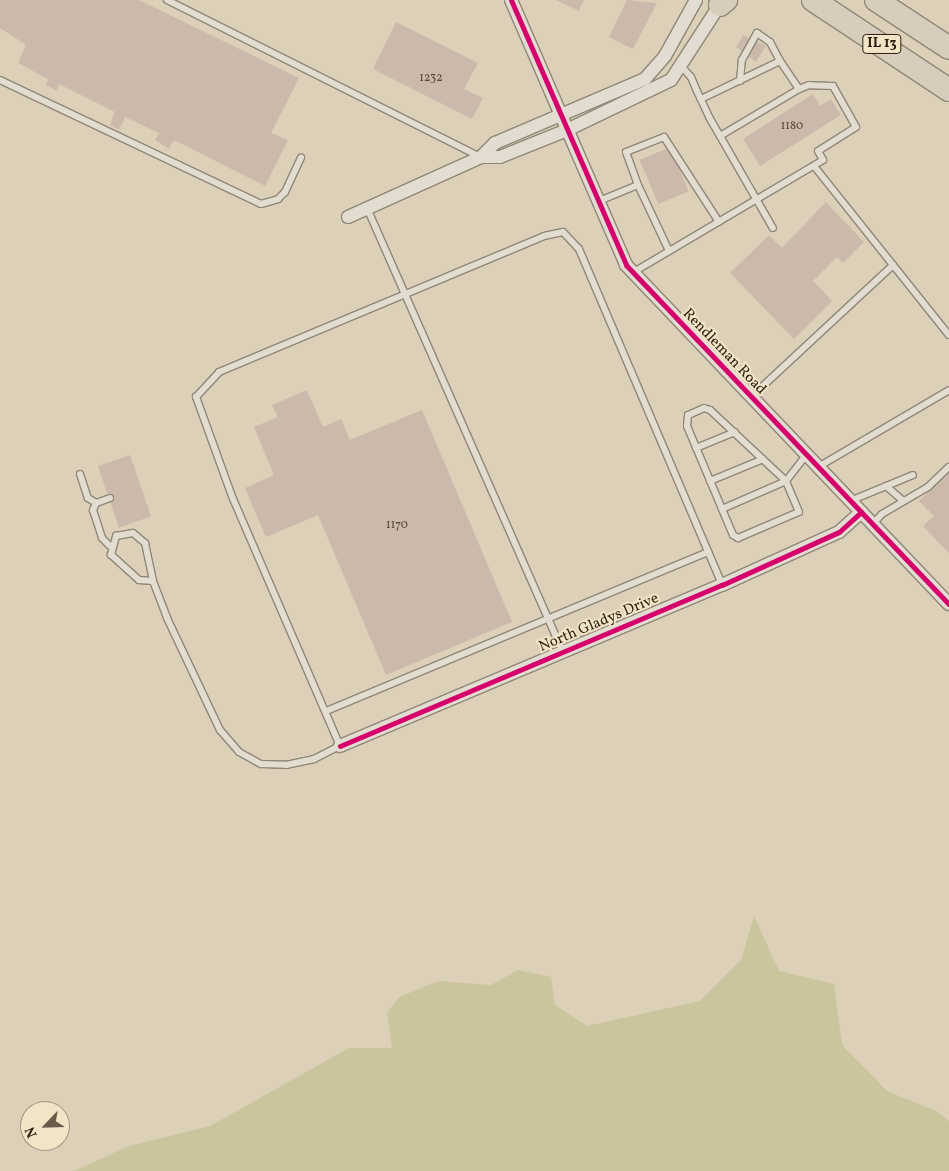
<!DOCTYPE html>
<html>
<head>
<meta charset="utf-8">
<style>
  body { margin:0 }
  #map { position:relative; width:949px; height:1171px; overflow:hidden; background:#dcd0b8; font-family:Vollkorn,serif }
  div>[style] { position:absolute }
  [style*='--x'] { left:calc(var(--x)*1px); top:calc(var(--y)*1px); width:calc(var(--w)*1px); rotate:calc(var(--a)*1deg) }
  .green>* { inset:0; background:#cac59c }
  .building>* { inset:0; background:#cbbaab; transform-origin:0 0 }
  .roads { filter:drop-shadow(1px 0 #8f8677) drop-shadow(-1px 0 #8f8677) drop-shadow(0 1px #8f8677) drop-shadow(0 -1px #8f8677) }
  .lane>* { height:6px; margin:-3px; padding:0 3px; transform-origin:3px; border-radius:3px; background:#e3ddd1 }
  .street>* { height:12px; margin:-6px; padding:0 6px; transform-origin:6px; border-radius:6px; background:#e3ddd1 }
  .highway>* { height:22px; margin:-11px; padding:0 11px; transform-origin:11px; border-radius:11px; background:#d7cdbc }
  .cycleway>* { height:5px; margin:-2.5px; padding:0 2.5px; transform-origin:2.5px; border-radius:2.5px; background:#d6006c }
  span { translate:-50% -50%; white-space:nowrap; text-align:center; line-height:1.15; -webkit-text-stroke:4px #f2e4c7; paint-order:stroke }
  .number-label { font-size:12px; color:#564738 }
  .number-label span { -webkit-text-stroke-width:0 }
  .shield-label span { padding:1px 4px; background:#f2e4c7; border:1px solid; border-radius:4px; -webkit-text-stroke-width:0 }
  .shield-label { font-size:14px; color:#2c1e10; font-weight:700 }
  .street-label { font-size:15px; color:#2c1e10 }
  .north { position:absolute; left:20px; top:1101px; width:50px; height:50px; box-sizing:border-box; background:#f2e4c7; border:1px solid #a3957e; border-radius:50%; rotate:246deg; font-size:14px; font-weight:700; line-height:20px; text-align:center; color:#2c1e10 }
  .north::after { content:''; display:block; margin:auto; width:18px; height:22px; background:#6a5c4b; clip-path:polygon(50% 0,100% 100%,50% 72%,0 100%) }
</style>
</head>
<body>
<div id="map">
  <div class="green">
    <i style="clip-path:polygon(754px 916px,779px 971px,834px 984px,842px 1045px,887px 1091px,936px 1111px,949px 1121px,949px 1171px,74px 1171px,129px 1146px,210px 1126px,349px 1048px,392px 1048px,387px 1013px,399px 997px,439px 981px,491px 985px,518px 970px,551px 977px,555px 1005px,587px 1026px,700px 1001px,741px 960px)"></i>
  </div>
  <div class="building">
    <i style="clip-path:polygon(0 0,139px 0,299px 78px,271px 133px,288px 140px,265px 186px,174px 140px,169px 149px,155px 140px,159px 133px,125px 117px,119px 130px,110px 125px,115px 112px,59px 84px,57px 91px,46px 85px,48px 79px,18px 63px,26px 45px,0 28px)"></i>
    <i style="clip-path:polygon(556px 0,584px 0,579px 11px)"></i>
    <i style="clip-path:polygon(627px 0,657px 3px,633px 49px,609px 37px)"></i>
    <i style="clip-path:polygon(396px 22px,478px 63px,464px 89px,483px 98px,472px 119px,373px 69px)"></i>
    <i style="clip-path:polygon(743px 35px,766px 46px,756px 62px,736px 47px)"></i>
    <i style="clip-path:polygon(813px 94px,820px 106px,831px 99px,841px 115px,760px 166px,743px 139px)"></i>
    <i style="left:670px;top:147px;width:48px;height:33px;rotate:67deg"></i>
    <i style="clip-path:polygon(826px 202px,864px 242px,843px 263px,837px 257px,813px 281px,832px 301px,794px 339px,730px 273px,769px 235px,782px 248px)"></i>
    <i style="clip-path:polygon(307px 390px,323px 427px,341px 419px,350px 440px,422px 410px,512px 622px,386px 675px,318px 515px,266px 537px,245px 488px,274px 475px,254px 427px,278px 417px,272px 405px)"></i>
    <i style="left:130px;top:455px;width:65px;height:34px;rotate:71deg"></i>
    <i style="clip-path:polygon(949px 472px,949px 553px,923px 526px,934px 516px,919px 501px)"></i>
  </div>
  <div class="roads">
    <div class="lane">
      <i style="--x:167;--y:0;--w:350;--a:26.6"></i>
      <i style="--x:682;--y:67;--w:13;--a:48"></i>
      <i style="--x:691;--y:77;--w:15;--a:67"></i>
      <i style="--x:697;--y:91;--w:29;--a:65"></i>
      <i style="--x:709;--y:117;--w:22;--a:60"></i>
      <i style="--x:720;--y:136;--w:92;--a:-30.7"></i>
      <i style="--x:799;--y:89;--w:34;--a:-124"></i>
      <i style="--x:780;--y:61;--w:88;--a:154.3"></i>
      <i style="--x:0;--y:80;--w:289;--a:25.4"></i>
      <i style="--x:261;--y:204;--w:18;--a:-16"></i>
      <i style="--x:278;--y:199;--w:10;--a:-45"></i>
      <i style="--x:285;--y:192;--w:38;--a:-65"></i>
      <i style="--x:740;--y:81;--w:21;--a:-85"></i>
      <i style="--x:742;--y:60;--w:31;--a:-61"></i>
      <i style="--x:757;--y:33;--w:16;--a:35"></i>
      <i style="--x:770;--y:42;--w:21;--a:62"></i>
      <i style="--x:720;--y:136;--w:106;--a:60.1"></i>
      <i style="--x:814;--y:166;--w:216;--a:51.4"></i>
      <i style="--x:638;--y:185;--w:73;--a:64.8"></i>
      <i style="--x:599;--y:201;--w:42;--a:-22.3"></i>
      <i style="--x:638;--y:185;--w:35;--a:-110"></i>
      <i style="--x:626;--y:152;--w:41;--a:-21.5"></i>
      <i style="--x:664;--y:137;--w:101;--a:57.1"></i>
      <i style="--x:367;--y:208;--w:485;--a:66.2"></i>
      <i style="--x:632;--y:273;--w:222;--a:-30.6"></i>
      <i style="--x:823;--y:160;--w:10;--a:-119"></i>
      <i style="--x:818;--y:151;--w:45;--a:-32.3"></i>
      <i style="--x:856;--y:127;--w:47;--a:-119.3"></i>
      <i style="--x:833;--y:86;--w:24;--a:-178"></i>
      <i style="--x:809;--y:85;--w:11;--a:158"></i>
      <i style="--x:751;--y:397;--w:194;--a:-42.9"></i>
      <i style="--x:696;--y:448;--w:42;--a:-22.3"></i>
      <i style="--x:818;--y:467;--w:152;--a:-30.4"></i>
      <i style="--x:80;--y:474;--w:25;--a:72"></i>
      <i style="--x:88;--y:498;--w:9;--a:32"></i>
      <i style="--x:710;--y:481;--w:57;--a:-22.5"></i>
      <i style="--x:886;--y:486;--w:23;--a:41"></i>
      <i style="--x:110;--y:498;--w:15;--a:160"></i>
      <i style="--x:96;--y:503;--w:8;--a:113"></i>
      <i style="--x:93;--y:510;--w:29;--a:72"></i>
      <i style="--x:102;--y:538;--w:11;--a:45"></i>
      <i style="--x:850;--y:501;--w:68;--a:-22.4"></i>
      <i style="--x:722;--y:509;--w:70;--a:-23.6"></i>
      <i style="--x:786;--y:481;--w:104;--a:-136.9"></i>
      <i style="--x:710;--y:410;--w:6;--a:-162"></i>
      <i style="--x:704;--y:408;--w:17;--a:156"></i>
      <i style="--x:688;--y:415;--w:11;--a:95"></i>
      <i style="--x:687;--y:426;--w:90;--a:67.1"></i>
      <i style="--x:722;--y:509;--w:28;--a:67"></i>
      <i style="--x:733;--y:535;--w:6;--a:31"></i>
      <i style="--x:738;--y:538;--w:66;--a:-23.1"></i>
      <i style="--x:799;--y:512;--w:34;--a:-113"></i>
      <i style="--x:786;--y:481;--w:33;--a:-52"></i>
      <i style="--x:873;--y:524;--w:13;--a:-48"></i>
      <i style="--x:882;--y:514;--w:53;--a:-30.4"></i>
      <i style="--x:928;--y:487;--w:29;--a:-44"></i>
      <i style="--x:153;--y:581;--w:14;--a:-176"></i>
      <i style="--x:139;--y:580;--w:38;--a:-138"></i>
      <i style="--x:111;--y:555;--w:20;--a:-75"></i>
      <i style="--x:116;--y:536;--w:17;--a:-10"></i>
      <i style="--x:133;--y:533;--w:16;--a:40"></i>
      <i style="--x:145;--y:543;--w:39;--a:78"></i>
      <i style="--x:153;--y:581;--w:40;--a:69"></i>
      <i style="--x:167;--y:618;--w:124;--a:64.7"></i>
      <i style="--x:220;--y:730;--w:29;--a:49"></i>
      <i style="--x:239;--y:752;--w:25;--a:29"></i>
      <i style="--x:261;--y:764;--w:25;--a:2"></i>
      <i style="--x:286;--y:765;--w:29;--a:-12"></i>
      <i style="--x:314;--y:759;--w:29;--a:-27"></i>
      <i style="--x:340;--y:746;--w:269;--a:-113.4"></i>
      <i style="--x:233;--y:499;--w:109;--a:-109.9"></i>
      <i style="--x:196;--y:397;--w:34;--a:-47"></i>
      <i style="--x:219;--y:372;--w:352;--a:-22.7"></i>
      <i style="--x:544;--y:236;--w:19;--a:-12"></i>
      <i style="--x:563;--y:232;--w:23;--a:47"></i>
      <i style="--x:579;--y:249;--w:365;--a:66.9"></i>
      <i style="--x:326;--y:711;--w:414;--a:-22.6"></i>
    </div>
    <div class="street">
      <i style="--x:511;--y:0;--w:289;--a:66.5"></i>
      <i style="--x:626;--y:265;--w:468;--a:46.4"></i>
      <i style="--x:481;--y:157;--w:20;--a:-45"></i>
      <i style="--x:495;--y:143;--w:163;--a:-23.1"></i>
      <i style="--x:645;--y:79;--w:30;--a:-49"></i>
      <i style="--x:665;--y:56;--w:64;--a:-61"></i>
      <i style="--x:348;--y:217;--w:146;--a:-24.3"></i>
      <i style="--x:481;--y:157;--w:19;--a:0"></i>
      <i style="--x:500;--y:157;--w:72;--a:-21.9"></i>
      <i style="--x:567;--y:130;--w:115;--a:-25.7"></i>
      <i style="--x:671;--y:80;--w:95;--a:-57"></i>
      <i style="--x:340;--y:746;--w:415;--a:-22.9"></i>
      <i style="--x:722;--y:585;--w:128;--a:-24.4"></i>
      <i style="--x:839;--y:532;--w:30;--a:-42"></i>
    </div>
    <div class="highway">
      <i style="--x:813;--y:0;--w:163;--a:33.5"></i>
      <i style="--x:876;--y:0;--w:87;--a:33.3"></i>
      <i style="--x:720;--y:5;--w:8;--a:-40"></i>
    </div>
  </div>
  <div class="cycleway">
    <i style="--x:511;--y:0;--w:289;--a:66.5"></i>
    <i style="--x:626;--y:265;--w:468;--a:46.4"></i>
    <i style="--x:340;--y:746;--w:415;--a:-22.9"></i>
    <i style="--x:722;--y:585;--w:128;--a:-24.4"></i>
    <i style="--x:839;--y:532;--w:30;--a:-42"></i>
  </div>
  <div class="number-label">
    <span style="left:431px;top:79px">1232</span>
    <span style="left:792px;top:127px">1180</span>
    <span style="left:397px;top:526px">1170</span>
  </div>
  <div class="shield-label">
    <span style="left:882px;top:44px">IL 13</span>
  </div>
  <div class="street-label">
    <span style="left:724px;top:352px;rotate:46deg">Rendleman Road</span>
    <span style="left:599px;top:623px;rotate:-23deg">North Gladys Drive</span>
  </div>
  <div class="north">N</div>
</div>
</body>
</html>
